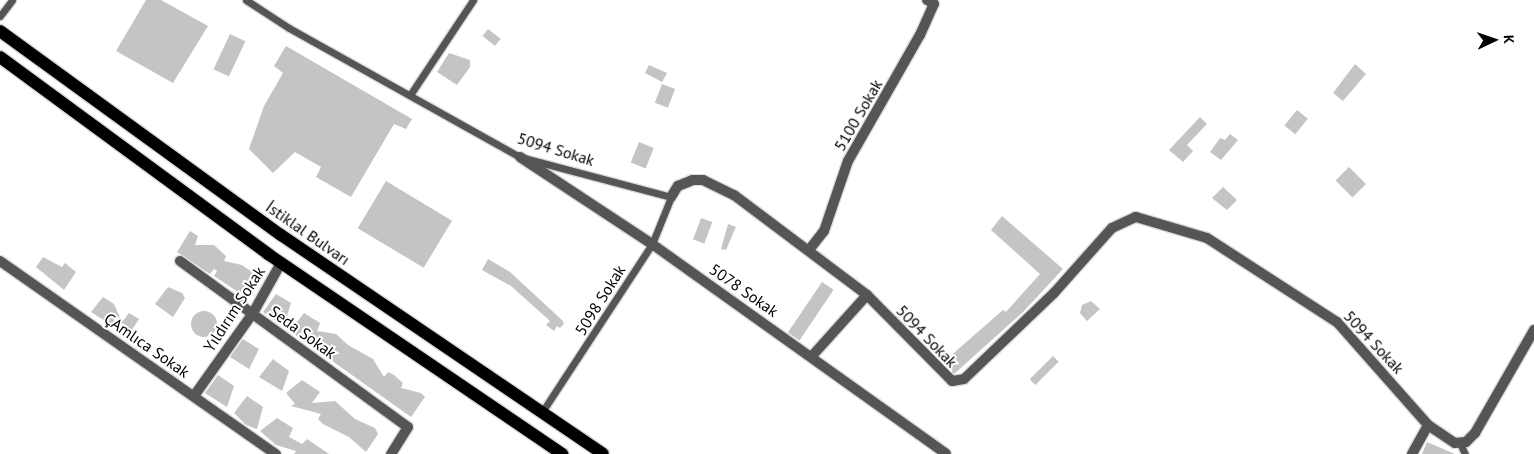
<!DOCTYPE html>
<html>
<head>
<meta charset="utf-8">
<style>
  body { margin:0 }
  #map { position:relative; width:1534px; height:454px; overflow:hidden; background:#fff; font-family:"PT Sans",sans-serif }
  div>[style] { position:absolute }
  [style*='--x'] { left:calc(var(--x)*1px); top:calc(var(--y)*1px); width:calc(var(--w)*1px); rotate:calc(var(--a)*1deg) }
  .building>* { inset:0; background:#c4c4c4; transform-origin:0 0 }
  .round { border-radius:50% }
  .roads { filter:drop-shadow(1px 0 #dbdbdb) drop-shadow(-1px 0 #dbdbdb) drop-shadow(0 1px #dbdbdb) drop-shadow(0 -1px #dbdbdb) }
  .lane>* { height:7px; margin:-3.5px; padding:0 3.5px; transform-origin:3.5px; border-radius:3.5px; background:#555 }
  .street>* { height:10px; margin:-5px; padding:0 5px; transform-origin:5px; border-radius:5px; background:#555 }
  .primary>* { height:12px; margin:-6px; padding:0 6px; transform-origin:6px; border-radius:6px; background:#000 }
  span { translate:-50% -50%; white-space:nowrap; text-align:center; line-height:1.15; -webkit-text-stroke:4px #fff; paint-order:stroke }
  .street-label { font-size:16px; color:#000 }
  .north { position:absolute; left:1469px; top:15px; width:50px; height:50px; -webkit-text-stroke:4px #fff; paint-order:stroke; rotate:87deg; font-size:14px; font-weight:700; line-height:20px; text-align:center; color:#000 }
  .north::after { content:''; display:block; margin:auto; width:18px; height:22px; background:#000; clip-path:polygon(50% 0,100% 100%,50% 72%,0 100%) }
</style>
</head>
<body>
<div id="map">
  <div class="building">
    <i style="clip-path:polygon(146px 0,161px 0,208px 26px,173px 83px,116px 51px)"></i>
    <i style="left:488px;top:29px;width:16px;height:9px;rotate:38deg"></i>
    <i style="left:230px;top:34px;width:17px;height:39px;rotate:25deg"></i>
    <i style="clip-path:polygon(286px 46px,412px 119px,406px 129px,394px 124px,351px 197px,316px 177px,321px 167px,295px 152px,273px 173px,249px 149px,264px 106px,283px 73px,274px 66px)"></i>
    <i style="clip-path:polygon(449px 53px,470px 60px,470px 67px,457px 85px,437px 72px)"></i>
    <i style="clip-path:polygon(1355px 64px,1366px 74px,1343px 101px,1333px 93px)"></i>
    <i style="clip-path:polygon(649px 65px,667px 73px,662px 82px,645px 73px)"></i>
    <i style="left:662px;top:84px;width:14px;height:20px;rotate:21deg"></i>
    <i style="left:1297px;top:110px;width:14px;height:20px;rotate:39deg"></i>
    <i style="clip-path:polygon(1200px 117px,1207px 124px,1187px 145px,1193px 151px,1183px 162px,1169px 150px)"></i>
    <i style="clip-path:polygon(1230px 134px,1238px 140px,1221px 160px,1210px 152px,1220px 138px,1225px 140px)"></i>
    <i style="left:639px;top:142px;width:16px;height:22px;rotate:22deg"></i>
    <i style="left:1349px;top:167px;width:24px;height:19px;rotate:45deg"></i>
    <i style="left:386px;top:181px;width:77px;height:55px;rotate:31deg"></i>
    <i style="clip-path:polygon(1223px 187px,1237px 200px,1227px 210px,1212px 198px)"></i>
    <i style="clip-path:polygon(1002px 216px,1063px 269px,1023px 312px,954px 374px,938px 357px,942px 353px,948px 358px,1003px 310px,1006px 312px,1040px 274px,991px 230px)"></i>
    <i style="left:701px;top:218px;width:12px;height:23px;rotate:20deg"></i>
    <i style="clip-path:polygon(728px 224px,736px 227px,726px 250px,721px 249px)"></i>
    <i style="clip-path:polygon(190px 231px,198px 236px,195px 245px,214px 245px,226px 256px,224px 261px,242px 265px,252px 272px,249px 285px,241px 294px,214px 276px,217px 271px,214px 269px,210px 274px,177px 252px)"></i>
    <i style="clip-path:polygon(43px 257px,62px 267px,65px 263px,76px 272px,64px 290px,36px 267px)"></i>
    <i style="clip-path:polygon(488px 259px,510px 272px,562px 320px,564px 324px,560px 328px,557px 326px,554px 331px,546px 325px,550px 321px,511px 286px,482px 270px)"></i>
    <i style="left:822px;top:282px;width:14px;height:61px;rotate:34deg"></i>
    <i style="clip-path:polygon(168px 287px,182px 293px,185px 298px,173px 317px,155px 304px)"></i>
    <i style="clip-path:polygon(276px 294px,291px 303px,284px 326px,263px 312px)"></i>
    <i style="clip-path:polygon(103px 297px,114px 304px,122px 322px,129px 313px,139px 319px,128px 336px,91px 312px)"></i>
    <i style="clip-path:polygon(1091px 301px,1100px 309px,1087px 321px,1080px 313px,1082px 305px)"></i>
    <i class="round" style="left:191px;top:311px;width:26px;height:26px"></i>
    <i style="clip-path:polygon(304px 313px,320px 323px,317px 331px,336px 334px,348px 345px,373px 359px,384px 377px,388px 372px,394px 375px,403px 383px,401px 388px,421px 393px,425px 397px,411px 417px,290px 331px)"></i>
    <i style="clip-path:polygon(243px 339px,259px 349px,249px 369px,230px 357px)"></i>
    <i style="left:1053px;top:356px;width:8px;height:33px;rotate:45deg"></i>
    <i style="clip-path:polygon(273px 359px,289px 371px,282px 391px,259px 377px)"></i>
    <i style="clip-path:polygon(218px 375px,234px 386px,227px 407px,205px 393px)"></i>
    <i style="clip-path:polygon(302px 380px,320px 392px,312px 403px,335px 401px,355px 419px,375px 428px,378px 434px,366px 452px,349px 437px,323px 424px,318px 419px,321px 414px,291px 406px,295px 404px,286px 393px)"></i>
    <i style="clip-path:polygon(247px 396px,263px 407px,257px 429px,246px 425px,234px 413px)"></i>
    <i style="clip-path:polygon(277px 418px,293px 428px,289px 437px,302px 444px,307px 439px,329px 454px,294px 454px,296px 451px,276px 445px,260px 431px)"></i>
    <i style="clip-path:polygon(1427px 442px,1455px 454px,1422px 454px)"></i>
  </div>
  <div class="roads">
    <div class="lane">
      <i style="--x:246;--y:0;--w:51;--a:33.1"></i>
      <i style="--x:289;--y:28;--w:265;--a:29.2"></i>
      <i style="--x:520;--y:157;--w:156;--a:14.8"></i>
      <i style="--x:671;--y:197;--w:51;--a:112"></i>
      <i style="--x:652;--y:244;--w:201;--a:123.2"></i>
      <i style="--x:0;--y:16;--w:20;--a:-53"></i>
      <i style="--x:410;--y:95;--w:114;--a:-56.4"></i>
      <i style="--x:1460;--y:443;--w:12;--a:66"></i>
    </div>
    <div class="street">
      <i style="--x:520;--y:157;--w:158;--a:33.4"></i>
      <i style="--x:652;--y:244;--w:361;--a:35.5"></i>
      <i style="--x:671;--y:197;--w:13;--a:-58"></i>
      <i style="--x:678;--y:186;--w:16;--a:-22"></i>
      <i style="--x:693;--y:180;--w:10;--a:0"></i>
      <i style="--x:703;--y:180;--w:34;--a:26"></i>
      <i style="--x:734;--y:195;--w:166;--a:36.9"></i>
      <i style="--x:867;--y:295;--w:121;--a:45.3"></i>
      <i style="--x:952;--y:381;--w:12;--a:-9"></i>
      <i style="--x:964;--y:379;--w:124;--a:-43.7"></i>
      <i style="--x:1054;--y:293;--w:87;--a:-48.3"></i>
      <i style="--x:1112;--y:228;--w:26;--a:-25"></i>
      <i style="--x:1136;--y:217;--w:74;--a:16.5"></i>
      <i style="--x:1207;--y:238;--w:155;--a:32.9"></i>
      <i style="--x:1337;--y:322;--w:137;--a:48.5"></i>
      <i style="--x:1428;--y:425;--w:32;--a:34"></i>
      <i style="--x:1455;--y:443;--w:11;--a:-5"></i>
      <i style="--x:1466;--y:442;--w:13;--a:-45"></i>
      <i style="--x:1475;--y:433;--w:119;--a:-60.2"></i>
      <i style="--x:809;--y:250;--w:24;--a:-52"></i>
      <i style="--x:824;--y:231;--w:74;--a:-71.1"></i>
      <i style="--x:848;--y:161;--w:145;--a:-60.3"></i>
      <i style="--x:920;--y:35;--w:34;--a:-66"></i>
      <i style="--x:934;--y:4;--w:8;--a:-150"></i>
      <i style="--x:0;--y:261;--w:337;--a:35"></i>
      <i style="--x:180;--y:261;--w:282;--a:36.1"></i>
      <i style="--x:408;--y:427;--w:32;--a:122"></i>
      <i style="--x:812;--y:356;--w:82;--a:-48"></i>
      <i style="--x:194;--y:396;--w:102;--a:-54.6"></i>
      <i style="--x:253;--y:313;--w:57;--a:-60.8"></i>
      <i style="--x:1412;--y:454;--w:33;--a:-61"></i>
    </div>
    <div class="primary">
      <i style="--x:0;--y:31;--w:347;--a:36"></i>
      <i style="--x:281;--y:235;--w:389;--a:34.2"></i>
      <i style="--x:0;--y:57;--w:333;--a:36.3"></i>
      <i style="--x:268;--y:254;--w:356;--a:34.2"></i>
    </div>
  </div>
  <div class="street-label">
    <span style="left:858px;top:115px;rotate:-60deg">5100 Sokak</span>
    <span style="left:556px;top:149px;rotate:17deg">5094 Sokak</span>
    <span style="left:308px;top:233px;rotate:35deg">İstiklal Bulvarı</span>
    <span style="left:744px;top:290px;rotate:35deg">5078 Sokak</span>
    <span style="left:600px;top:300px;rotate:-58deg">5098 Sokak</span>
    <span style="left:234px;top:309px;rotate:-57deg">Yıldırım Sokak</span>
    <span style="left:303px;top:332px;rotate:36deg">Seda Sokak</span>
    <span style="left:927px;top:336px;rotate:46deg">5094 Sokak</span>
    <span style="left:1374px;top:342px;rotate:47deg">5094 Sokak</span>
    <span style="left:147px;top:345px;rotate:35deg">ÇAmlıca Sokak</span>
  </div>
  <div class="north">K</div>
</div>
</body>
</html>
